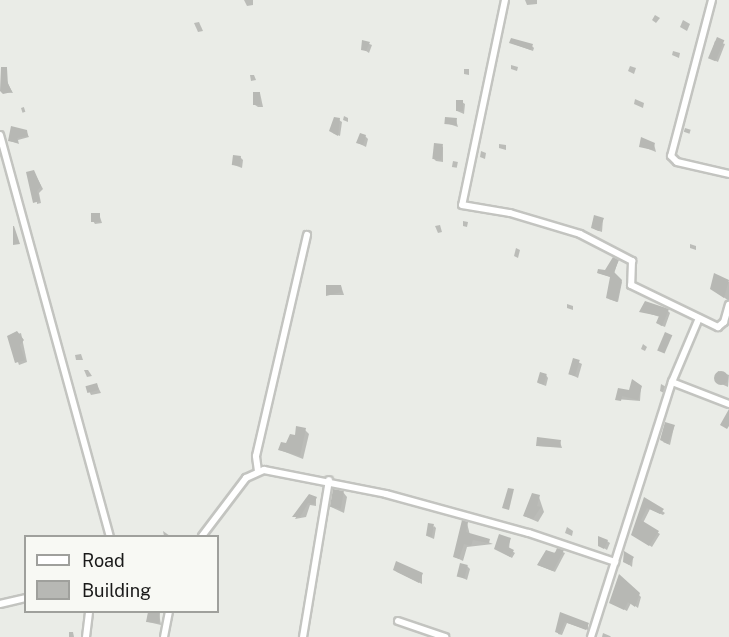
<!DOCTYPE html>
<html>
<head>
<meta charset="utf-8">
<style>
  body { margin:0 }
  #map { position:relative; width:729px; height:637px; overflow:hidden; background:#eaece7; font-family:"Public Sans",sans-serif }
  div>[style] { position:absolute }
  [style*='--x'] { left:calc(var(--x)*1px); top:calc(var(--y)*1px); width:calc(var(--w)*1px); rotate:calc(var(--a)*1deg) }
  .shadow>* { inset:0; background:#0003; transform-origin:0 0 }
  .building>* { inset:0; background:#b7b8b4; transform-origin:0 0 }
  .round { border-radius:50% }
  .roads { filter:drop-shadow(2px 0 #c3c4c0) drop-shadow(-2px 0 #c3c4c0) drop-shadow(0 2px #c3c4c0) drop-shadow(0 -2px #c3c4c0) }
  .street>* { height:6px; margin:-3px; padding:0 3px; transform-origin:3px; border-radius:3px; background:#fff }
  span { translate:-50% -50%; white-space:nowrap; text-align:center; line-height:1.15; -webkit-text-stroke:4.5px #f8f9f4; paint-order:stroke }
  .legend { position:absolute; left:24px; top:535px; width:195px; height:78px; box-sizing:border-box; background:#f8f9f4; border:2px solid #9fa09c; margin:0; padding:8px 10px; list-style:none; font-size:18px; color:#1a1a19 }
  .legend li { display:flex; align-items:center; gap:12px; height:30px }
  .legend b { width:30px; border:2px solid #9fa09c }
</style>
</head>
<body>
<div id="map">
  <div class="shadow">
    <i style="clip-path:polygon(244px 0,253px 0,253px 5px,247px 6px)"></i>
    <i style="clip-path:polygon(525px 0,537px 0,537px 4px,527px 5px)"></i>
    <i style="clip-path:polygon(655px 15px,660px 18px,656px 23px,652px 20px)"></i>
    <i style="clip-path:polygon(683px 20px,690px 24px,687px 31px,680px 27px)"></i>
    <i style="clip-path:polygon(199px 22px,203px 31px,198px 32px,194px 23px)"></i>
    <i style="clip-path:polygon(715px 41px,725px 44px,718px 62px,710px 58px)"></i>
    <i style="clip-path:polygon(364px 42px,372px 45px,369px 53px,363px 49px)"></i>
    <i style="clip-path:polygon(511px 43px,532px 46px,534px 48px,533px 51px)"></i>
    <i style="clip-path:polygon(673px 51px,680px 53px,679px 58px,672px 55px)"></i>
    <i style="clip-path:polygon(511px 65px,518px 67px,517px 71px,511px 69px)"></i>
    <i style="clip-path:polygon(630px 66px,636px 68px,634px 74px,628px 71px)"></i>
    <i style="clip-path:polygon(7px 68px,8px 84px,13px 93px,2px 92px)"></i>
    <i style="clip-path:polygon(464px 69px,469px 69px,469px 75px,464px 74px)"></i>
    <i style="clip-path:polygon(250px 75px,254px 75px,256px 80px,251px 81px)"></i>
    <i style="clip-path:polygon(260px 93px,263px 107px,258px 107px,255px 105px)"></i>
    <i style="clip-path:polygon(635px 99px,644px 103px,643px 108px,634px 104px)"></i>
    <i style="clip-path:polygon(462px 102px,465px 104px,464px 114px,457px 111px)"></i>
    <i style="left:21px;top:108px;width:3px;height:5px;rotate:-18deg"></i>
    <i style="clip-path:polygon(344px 116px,348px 118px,348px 122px,343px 120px)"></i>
    <i style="clip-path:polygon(339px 120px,342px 122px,340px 136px,333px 133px)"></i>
    <i style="clip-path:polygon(456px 120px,458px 127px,446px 123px)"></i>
    <i style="left:685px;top:128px;width:6px;height:4px;rotate:18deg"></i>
    <i style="clip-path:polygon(26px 131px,29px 137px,18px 140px,19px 144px,10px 141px)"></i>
    <i style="clip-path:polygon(365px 136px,368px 139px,366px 147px,358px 143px)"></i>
    <i style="clip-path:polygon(499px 144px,506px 145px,506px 150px,499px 148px)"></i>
    <i style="clip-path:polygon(654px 144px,656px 152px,641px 146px)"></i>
    <i style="clip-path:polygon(443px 146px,443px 162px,436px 161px,433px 158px)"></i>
    <i style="clip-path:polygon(481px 151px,486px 153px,485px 159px,480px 157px)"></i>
    <i style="clip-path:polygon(240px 157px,243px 160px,242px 168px,234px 165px)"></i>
    <i style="left:453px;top:161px;width:5px;height:6px;rotate:11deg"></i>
    <i style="clip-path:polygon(35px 174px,43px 189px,39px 193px,41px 203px,37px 204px)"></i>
    <i style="clip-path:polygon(99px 214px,102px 223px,95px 224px,93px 221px)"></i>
    <i style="clip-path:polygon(603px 219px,602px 232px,596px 230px,593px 228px)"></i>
    <i style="clip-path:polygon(463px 221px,468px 222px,467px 227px,463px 226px)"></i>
    <i style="clip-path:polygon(440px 225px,442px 232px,438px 233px,435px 226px)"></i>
    <i style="clip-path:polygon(690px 244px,696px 246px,696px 250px,690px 248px)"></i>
    <i style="clip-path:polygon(516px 248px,520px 250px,518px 258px,514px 256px)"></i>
    <i style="clip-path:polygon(618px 261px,614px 274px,622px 282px,618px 302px,609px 299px,611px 277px,598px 273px,606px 272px)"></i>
    <i style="clip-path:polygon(715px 275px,729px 282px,729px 301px,712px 289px)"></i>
    <i style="clip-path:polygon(341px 286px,344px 295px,328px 295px)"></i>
    <i style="clip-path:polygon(567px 304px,573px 306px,573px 310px,567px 308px)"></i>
    <i style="clip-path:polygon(641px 311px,668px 311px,670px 313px,665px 327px,660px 325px,660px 317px)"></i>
    <i style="clip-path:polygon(21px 333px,27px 362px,19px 365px,9px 337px)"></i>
    <i style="clip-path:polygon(643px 344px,647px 347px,645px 351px,641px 349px)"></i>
    <i style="clip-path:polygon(75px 355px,81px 354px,83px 360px,76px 360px)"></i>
    <i style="clip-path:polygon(574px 360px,582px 364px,578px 378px,570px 374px)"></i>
    <i style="clip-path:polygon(84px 370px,88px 370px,92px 376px,87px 377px)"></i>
    <i style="clip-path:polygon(718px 371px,729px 375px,728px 387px,715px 381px)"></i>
    <i style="clip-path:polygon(546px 375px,548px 378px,546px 386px,538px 383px)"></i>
    <i style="clip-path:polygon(661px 384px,668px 388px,666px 394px,660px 391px)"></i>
    <i style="clip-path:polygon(97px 385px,101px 393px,91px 395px,87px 387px)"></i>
    <i style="clip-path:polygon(641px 387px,640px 401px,616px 399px,619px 390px,630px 392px)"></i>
    <i style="clip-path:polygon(674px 427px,670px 445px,663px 442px)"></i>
    <i style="clip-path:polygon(305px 430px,309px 434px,303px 459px,280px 450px)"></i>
    <i style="clip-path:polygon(560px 442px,562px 448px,538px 446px)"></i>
    <i style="clip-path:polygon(343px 492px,347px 497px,344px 513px,331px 507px)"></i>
    <i style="clip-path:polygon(308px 497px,316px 498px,316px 506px,310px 505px,306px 517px,295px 519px)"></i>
    <i style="clip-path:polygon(539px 497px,544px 512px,538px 522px,524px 516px)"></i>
    <i style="clip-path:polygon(645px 499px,665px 513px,663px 515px,650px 509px,643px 523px,660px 534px,652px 547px,636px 537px)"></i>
    <i style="clip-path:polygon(467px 523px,470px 535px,493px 544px,467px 547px,463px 561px,455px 557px)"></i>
    <i style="clip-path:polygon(434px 526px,436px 528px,434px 539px,427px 536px)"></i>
    <i style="clip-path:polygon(567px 527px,573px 531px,572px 536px,565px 533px)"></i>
    <i style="clip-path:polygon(163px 531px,170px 536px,164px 536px)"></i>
    <i style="clip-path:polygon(510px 539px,509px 549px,515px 553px,512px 558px,498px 550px)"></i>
    <i style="clip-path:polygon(607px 541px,610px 543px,607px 550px,599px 545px)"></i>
    <i style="clip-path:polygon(558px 550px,565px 553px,555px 572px,538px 565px)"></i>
    <i style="clip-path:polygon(633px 558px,632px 567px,624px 561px)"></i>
    <i style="clip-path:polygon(467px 566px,470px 569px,467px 580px,459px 576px)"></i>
    <i style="clip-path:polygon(395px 570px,422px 574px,422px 584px,397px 572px)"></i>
    <i style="clip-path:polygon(620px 577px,641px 597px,638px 608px,631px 603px,627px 611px,610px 602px)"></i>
    <i style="clip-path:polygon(159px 613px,161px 625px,148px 622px)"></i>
    <i style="clip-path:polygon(561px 614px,588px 624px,588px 630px,567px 623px,562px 635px,558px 634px)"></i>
    <i style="clip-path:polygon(69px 632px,73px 632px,74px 637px,69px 637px)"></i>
    <i style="clip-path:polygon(603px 633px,610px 636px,611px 637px,602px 637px)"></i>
  </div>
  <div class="building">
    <i style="left:717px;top:37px;width:8px;height:23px;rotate:23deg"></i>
    <i style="clip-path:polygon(511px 38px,533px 44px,531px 50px,509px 43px)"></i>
    <i style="clip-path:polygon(362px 40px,370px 42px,366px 51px,361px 50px)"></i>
    <i style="clip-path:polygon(1px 67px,7px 67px,7px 81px,12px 92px,3px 94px,0 91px)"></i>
    <i style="left:253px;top:92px;width:7px;height:13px"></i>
    <i style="left:456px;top:100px;width:7px;height:11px"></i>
    <i style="clip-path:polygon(334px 117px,340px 118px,338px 136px,329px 131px)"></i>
    <i style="left:445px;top:117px;width:12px;height:7px;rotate:5deg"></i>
    <i style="clip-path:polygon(11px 126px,27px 130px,28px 136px,17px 138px,18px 143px,8px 141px)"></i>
    <i style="clip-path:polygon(360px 133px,366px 135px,363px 145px,356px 143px)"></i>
    <i style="clip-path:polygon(641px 137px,655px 143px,653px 150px,639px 147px)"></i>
    <i style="left:434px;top:143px;width:9px;height:16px;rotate:6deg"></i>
    <i style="left:233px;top:155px;width:8px;height:10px;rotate:7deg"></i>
    <i style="clip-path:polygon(34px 170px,41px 186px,37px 191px,40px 201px,33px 203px,26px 172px)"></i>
    <i style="left:91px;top:213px;width:9px;height:9px"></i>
    <i style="clip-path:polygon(594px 215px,604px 218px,599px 231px,591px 228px)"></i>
    <i style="clip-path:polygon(13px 226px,14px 226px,20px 244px,13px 245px)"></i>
    <i style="clip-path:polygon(613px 257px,619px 260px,614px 272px,622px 280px,617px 302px,606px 298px,610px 277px,597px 273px,598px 269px,605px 270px)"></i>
    <i style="clip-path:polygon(714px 273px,729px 280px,724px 298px,710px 289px)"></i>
    <i style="clip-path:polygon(326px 285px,341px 285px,342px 292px,326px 296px)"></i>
    <i style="clip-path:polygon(645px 301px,669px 309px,662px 326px,656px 323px,659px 316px,639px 312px)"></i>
    <i style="clip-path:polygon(17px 331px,24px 340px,20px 345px,25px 360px,15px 363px,7px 336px)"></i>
    <i style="left:665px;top:332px;width:8px;height:20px;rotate:23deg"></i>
    <i style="left:573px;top:358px;width:7px;height:17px;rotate:16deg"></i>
    <i class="round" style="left:714px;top:371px;width:14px;height:14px"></i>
    <i style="left:540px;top:372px;width:7px;height:11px;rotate:16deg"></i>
    <i style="clip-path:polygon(632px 379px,642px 386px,638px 400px,622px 396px,621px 401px,615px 400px,618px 388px,629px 390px)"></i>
    <i style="left:97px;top:383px;width:7px;height:12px;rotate:74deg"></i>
    <i style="clip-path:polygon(729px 409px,729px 426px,727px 429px,720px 425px)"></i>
    <i style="clip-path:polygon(665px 422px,675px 425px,668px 444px,660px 440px)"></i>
    <i style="clip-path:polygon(296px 426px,306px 428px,300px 456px,278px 450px,281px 442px,286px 443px,290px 434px,295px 435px)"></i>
    <i style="clip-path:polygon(537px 437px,561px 440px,560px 447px,536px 446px)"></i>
    <i style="clip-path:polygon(508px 488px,514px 489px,509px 510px,502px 508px)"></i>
    <i style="left:333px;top:489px;width:11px;height:18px;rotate:10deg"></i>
    <i style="clip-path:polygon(532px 493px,540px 495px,537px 506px,541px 507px,533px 519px,523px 516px)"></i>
    <i style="clip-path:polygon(309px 494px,317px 497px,314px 504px,308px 503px,300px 517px,292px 517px)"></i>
    <i style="clip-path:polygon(644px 497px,664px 509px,660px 514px,647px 508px,641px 520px,659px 531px,649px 546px,631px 535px)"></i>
    <i style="clip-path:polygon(462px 520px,468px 522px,466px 532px,490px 539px,489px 543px,473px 540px,471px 546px,464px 544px,459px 559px,453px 557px)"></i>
    <i style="left:428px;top:523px;width:6px;height:13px;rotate:9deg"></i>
    <i style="clip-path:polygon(499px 534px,511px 538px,508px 547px,514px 550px,510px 557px,494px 549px)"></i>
    <i style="clip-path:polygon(598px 536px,608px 540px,604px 549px,598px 546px)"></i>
    <i style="clip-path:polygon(557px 548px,564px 550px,553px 571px,537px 565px,546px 550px,555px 553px)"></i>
    <i style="clip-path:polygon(624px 551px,634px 557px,629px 565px,623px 562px)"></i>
    <i style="clip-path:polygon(396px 561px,423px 573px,419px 583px,393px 570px)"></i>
    <i style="left:460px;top:563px;width:8px;height:14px;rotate:14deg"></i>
    <i style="clip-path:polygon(619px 574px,640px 593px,635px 607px,628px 602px,624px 610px,609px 603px)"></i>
    <i style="clip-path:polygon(148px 612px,160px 612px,159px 623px,146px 622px)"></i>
    <i style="clip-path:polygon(560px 612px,589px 623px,586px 630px,565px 622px,560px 634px,555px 632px)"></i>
  </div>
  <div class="roads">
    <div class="street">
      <i style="--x:505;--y:0;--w:209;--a:101.8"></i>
      <i style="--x:462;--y:205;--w:49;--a:9.5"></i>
      <i style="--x:510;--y:213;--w:73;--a:16.7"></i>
      <i style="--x:580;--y:234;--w:59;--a:27.4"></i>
      <i style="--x:632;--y:261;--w:24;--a:92"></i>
      <i style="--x:631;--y:285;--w:97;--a:25.8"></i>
      <i style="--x:718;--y:327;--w:8;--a:-40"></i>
      <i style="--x:724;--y:322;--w:18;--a:-74"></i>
      <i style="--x:712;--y:0;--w:161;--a:104.7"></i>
      <i style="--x:671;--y:156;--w:8;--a:45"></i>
      <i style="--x:677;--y:162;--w:53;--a:13"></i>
      <i style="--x:0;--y:135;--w:416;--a:74.7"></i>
      <i style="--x:672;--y:382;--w:61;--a:21.1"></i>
      <i style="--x:258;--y:471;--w:15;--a:-98"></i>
      <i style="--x:256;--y:456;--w:227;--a:-77"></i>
      <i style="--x:202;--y:536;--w:73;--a:-52.8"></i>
      <i style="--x:246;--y:478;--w:20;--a:-24"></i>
      <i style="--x:264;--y:470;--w:124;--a:11.1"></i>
      <i style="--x:386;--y:494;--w:148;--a:15.3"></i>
      <i style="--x:529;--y:533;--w:91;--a:18.6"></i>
      <i style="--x:0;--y:604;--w:27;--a:-13"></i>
      <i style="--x:398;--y:621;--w:50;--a:18.8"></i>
      <i style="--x:86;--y:637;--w:25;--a:-83"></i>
      <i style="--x:164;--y:637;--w:25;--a:-79"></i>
      <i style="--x:303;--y:637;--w:159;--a:-80.6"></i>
      <i style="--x:591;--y:637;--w:268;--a:-72.4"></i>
      <i style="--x:672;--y:382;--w:69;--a:-67.1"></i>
    </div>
  </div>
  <ul class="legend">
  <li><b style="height:8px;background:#fff"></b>Road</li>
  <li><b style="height:16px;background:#b7b8b4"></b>Building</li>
  </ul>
</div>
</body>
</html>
